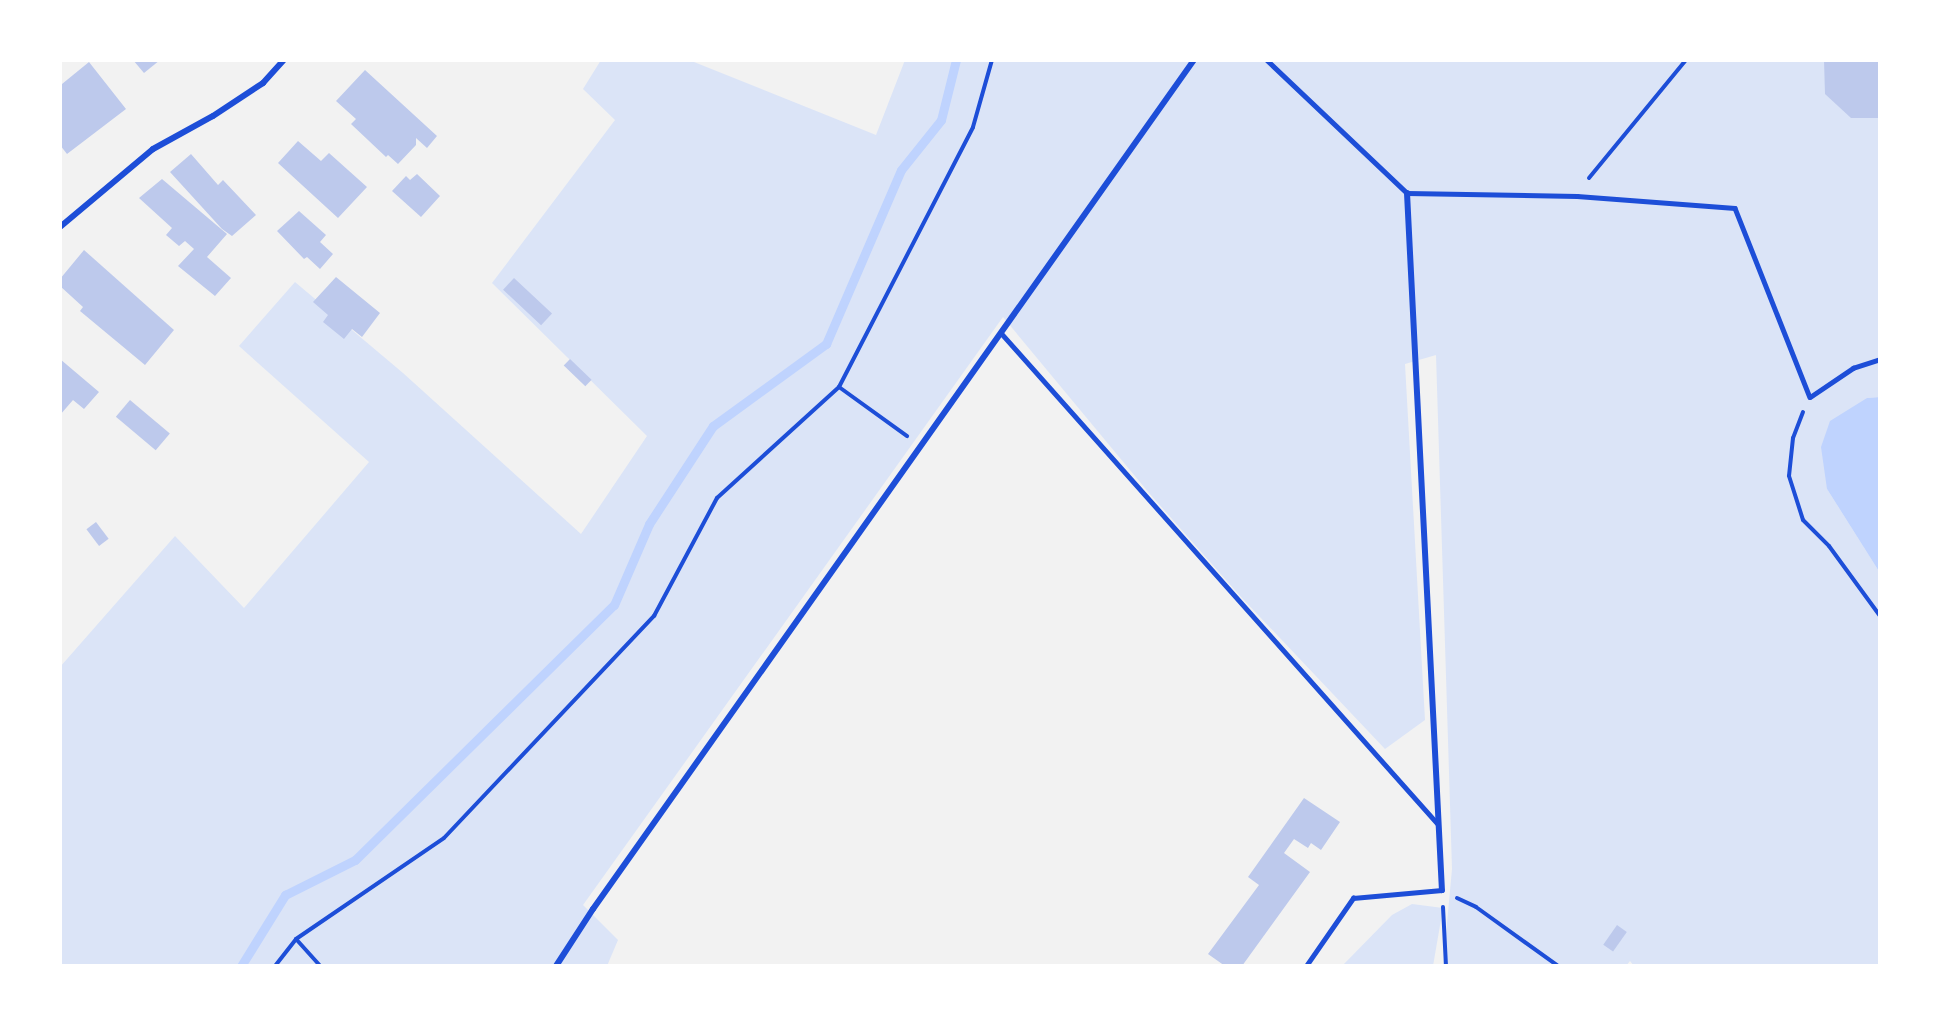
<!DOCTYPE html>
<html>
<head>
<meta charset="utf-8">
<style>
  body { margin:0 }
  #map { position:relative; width:1940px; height:1026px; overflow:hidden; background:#f2f2f2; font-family:Signika,sans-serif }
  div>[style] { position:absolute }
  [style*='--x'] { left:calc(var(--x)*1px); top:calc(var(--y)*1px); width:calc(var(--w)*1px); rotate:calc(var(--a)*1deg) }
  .green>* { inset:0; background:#dbe4f7 }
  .water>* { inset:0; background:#bfd3fe }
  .stream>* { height:9px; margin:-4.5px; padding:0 4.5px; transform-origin:4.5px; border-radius:4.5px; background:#bfd3fe }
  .building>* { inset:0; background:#bdc9ec; transform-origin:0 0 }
  .path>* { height:4px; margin:-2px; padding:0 2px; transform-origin:2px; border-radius:2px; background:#1d4ed8 }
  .service>* { height:4.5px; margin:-2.25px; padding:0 2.25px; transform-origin:2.25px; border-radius:2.25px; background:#1d4ed8 }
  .minor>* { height:6px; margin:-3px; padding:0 3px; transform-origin:3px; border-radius:3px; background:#1d4ed8 }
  span { translate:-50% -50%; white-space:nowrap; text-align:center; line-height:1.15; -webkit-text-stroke:6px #fff; paint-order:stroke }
  .frame { position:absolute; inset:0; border:62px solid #fff; pointer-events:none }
</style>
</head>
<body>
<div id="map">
  <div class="green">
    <i style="clip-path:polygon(601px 60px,689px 60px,876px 135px,905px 60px,1880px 60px,1880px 397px,1867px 398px,1827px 489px,1880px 573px,1880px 961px,1878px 966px,1634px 966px,1630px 961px,1626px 966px,1443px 966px,1452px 869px,1436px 355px,1405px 364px,1425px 720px,1385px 749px,1241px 597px,1149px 493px,1003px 317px,583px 905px,618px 940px,607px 966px,60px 966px,60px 667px,175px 536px,244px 608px,369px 462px,239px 346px,295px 282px,403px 373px,581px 534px,647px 436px,492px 283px,615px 120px,583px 89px)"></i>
    <i style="clip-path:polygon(1412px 904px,1443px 908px,1433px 966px,1342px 966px,1392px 915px)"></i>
  </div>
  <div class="water">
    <i style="clip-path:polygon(1880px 397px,1880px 573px,1827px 489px,1821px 447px,1830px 421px,1867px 398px)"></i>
  </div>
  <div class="stream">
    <i style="--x:241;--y:966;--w:84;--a:-58.2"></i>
    <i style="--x:285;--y:895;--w:78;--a:-26.6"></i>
    <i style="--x:355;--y:860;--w:363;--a:-44.6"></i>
    <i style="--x:614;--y:605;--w:88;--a:-66.6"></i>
    <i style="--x:649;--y:524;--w:117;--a:-56.9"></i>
    <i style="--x:713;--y:426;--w:140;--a:-36"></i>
    <i style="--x:826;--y:344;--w:189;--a:-66.7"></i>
    <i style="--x:901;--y:170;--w:64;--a:-51.3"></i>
    <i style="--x:941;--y:120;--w:62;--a:-76"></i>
  </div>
  <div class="building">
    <i style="clip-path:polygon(133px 60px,160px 60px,144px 73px)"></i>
    <i style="clip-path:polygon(1824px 60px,1880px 60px,1880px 118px,1851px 118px,1825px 94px)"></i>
    <i style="clip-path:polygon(89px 62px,126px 109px,67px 154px,60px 145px,60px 82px,62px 84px)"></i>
    <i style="clip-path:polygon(365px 70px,437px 136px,427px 148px,416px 138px,416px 145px,398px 164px,388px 155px,386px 157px,351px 124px,356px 119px,336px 101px)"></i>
    <i style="clip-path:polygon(298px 141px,321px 161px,329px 153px,367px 187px,338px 218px,278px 163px)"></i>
    <i style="clip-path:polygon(191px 154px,218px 185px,223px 180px,256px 215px,232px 236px,222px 229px,170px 172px)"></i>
    <i style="clip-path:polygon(417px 174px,440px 196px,421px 217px,392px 191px,406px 176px,410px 180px)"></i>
    <i style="clip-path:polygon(162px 179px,227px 234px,207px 257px,231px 278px,215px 296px,178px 266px,194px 249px,185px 241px,179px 246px,166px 235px,172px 228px,139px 198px)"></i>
    <i style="clip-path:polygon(299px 211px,326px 235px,320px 242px,333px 254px,320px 269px,307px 257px,304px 259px,277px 231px)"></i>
    <i style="clip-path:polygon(84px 250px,174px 330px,145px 365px,80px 311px,83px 307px,60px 286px,60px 279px)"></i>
    <i style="clip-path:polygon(336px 277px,380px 313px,362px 337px,352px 329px,344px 339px,323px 322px,328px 315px,313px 302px)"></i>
    <i style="left:514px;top:278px;width:52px;height:16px;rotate:43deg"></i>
    <i style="clip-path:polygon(60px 359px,99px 392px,84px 409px,73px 400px,60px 415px)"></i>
    <i style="left:570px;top:359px;width:30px;height:9px;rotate:44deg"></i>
    <i style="left:130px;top:400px;width:52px;height:22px;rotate:40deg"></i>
    <i style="left:96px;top:522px;width:21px;height:12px;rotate:53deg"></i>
    <i style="clip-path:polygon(1304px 798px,1340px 822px,1321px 850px,1311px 843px,1308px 848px,1294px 839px,1284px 853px,1310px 872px,1242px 966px,1225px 966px,1208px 954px,1259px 885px,1248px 877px)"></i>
    <i style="left:1617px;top:925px;width:12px;height:24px;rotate:35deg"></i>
  </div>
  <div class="path">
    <i style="--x:1589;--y:178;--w:153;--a:-50.6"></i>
    <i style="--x:839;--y:387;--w:84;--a:35.8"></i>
    <i style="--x:1803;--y:412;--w:28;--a:111"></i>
    <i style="--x:1793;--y:438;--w:38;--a:96"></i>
    <i style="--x:1789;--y:476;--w:46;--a:72.3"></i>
    <i style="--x:1803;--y:520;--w:37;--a:45"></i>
    <i style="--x:1829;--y:546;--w:87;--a:53.9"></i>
    <i style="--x:1457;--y:898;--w:21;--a:25"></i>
    <i style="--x:1476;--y:907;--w:101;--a:35.7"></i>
    <i style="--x:1443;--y:907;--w:59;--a:87.1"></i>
    <i style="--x:296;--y:939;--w:36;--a:48"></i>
    <i style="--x:275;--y:966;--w:34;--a:-52"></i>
    <i style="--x:296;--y:939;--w:179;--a:-34.3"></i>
    <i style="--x:444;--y:838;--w:306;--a:-46.6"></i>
    <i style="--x:654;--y:616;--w:134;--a:-61.9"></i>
    <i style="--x:717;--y:498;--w:165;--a:-42.3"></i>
    <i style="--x:839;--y:387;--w:292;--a:-62.7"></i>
    <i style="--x:973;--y:127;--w:70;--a:-74.2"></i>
  </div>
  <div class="service">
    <i style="--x:1267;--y:60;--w:193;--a:43.5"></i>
    <i style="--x:1407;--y:193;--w:170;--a:1"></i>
    <i style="--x:1577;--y:196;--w:158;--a:4.3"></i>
    <i style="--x:1735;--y:208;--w:203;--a:68.4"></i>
    <i style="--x:1810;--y:397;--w:52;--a:-34"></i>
    <i style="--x:1853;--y:368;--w:28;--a:-18"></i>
    <i style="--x:1002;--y:334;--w:656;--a:48.34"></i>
    <i style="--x:1306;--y:966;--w:83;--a:-55.3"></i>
    <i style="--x:1353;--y:898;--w:89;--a:-5.1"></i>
  </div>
  <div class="minor">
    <i style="--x:1407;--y:193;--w:698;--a:87.13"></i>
    <i style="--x:60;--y:227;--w:121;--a:-40"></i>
    <i style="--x:153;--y:149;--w:68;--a:-28.8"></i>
    <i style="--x:213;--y:116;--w:60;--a:-33.4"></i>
    <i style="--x:263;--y:83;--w:31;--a:-48"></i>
    <i style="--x:556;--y:966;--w:68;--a:-57"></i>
    <i style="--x:593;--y:909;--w:1040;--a:-54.71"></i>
  </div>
  <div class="frame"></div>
</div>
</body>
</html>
